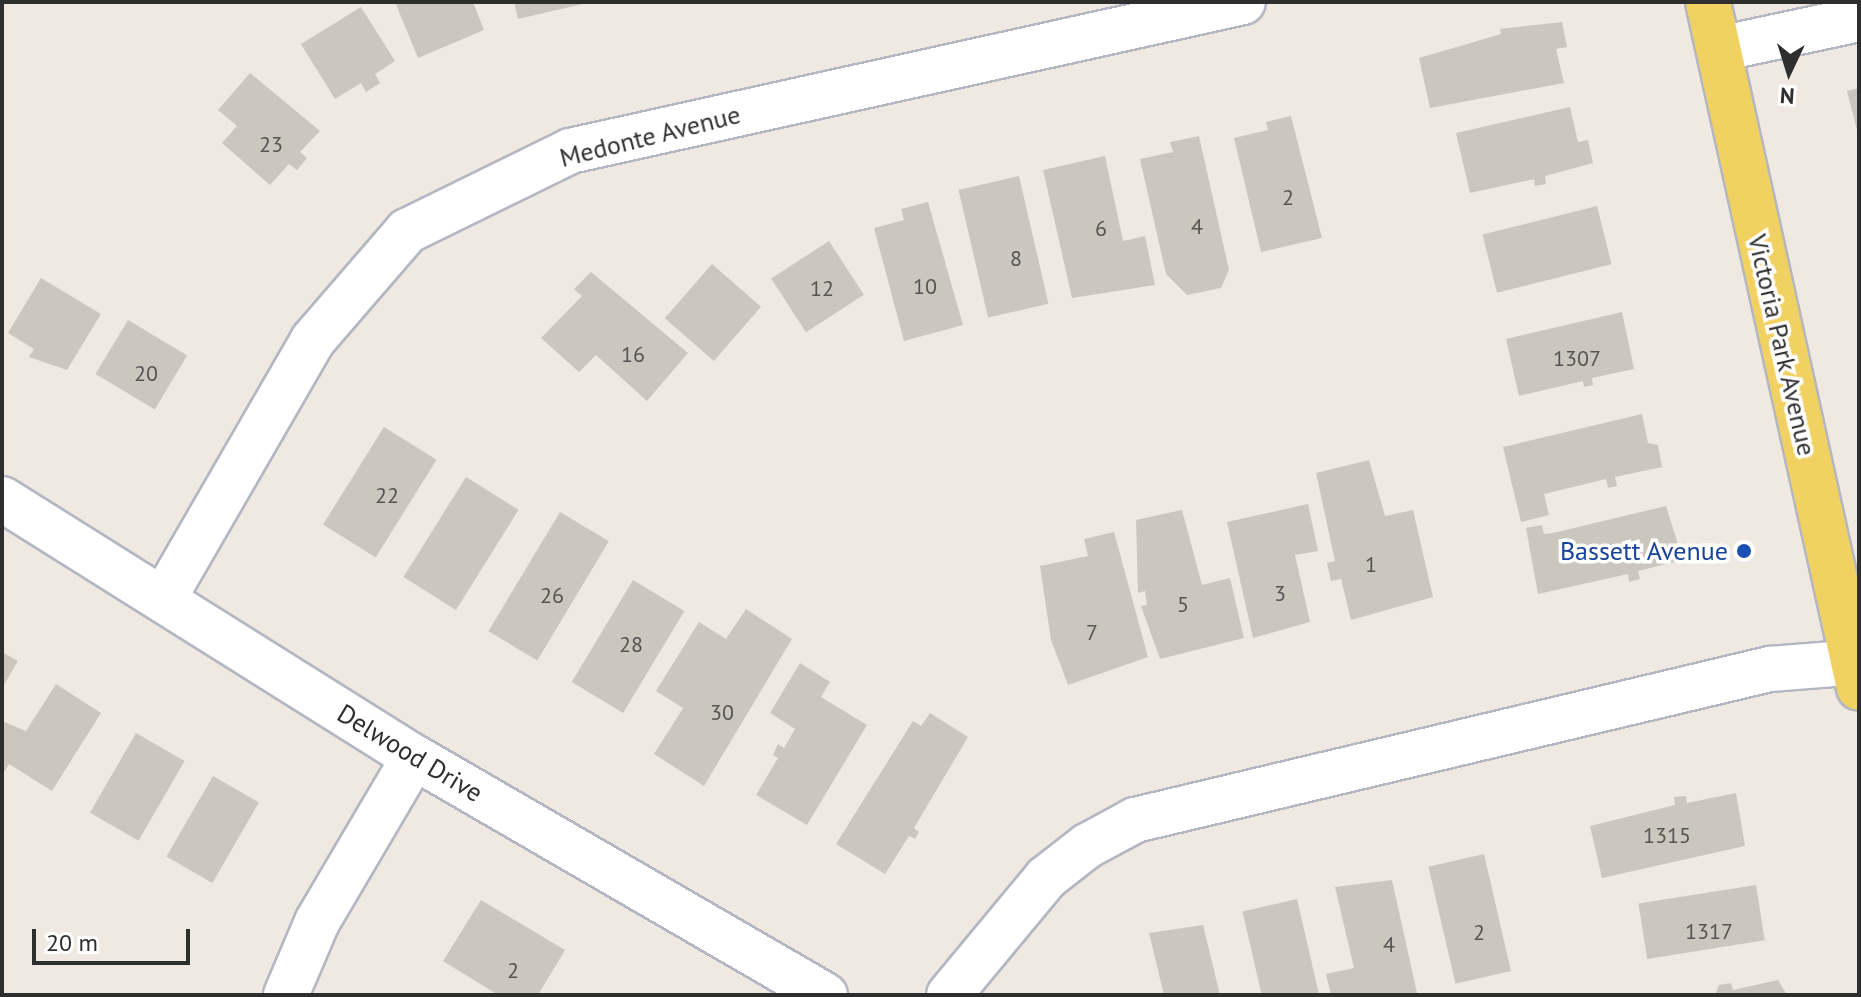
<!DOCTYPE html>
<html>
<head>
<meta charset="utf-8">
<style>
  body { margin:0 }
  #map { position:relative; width:1861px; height:997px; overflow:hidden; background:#efe9e1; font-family:"PT Sans",sans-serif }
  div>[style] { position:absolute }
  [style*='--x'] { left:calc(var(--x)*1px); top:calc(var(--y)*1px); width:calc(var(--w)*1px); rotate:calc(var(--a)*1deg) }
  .building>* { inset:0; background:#cbc7bf; transform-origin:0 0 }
  .roads { filter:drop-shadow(2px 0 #b4b7c1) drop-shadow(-2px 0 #b4b7c1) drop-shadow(0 2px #b4b7c1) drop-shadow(0 -2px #b4b7c1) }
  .minor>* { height:44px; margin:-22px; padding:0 22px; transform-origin:22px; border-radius:22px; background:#fff }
  .major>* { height:44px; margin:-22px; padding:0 22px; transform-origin:22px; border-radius:22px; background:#f2d163 }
  .dots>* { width:22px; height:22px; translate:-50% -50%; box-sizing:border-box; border:4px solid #fff; border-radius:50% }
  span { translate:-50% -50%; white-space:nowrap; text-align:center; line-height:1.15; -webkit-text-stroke:7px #fff; paint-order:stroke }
  .number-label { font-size:22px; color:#555452 }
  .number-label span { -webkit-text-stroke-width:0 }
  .street-label { font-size:26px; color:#2e2e2e }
  .transit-label { font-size:26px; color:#164399 }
  .right { translate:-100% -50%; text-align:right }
  .frame { position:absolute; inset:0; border:4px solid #2e2e2e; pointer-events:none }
  .north { position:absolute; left:1749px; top:32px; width:80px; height:80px; -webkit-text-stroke:6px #fff; paint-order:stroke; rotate:184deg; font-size:22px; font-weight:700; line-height:32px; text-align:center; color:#2e2e2e }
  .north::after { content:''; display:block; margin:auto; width:28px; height:36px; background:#2e2e2e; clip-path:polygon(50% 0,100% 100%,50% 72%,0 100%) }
  .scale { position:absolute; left:32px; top:929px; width:158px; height:36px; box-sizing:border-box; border:4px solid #2e2e2e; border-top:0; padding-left:10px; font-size:24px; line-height:28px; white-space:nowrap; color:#2e2e2e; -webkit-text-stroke:6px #fff; paint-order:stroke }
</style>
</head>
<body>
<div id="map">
  <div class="building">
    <i style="clip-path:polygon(395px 2px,473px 2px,484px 30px,418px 58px)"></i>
    <i style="clip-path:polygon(514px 2px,587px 2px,587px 3px,518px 19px)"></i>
    <i style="clip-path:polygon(361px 7px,395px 61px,375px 74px,380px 83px,366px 92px,361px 83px,335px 99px,301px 44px)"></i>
    <i style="clip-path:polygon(1562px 22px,1567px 47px,1556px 49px,1564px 83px,1430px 108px,1419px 58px,1501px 34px,1500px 29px)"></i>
    <i style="clip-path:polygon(250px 73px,320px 131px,300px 152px,307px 158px,297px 170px,289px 164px,270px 185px,222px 143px,237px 126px,218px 110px)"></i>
    <i style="clip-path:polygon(1859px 88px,1859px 134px,1858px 134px,1847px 91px)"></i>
    <i style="clip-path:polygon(1570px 107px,1578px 142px,1588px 140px,1593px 163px,1545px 176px,1546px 184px,1535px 186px,1534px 179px,1470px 193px,1456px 133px)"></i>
    <i style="clip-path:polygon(1291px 116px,1322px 238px,1261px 252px,1234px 138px,1268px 130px,1266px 122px)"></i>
    <i style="clip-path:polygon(1199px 136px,1229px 270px,1221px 288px,1187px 295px,1166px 274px,1140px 159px,1173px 152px,1170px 142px)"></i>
    <i style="clip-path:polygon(1105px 156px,1123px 241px,1145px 236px,1155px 285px,1072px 298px,1043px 170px)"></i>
    <i style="left:1019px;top:176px;width:131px;height:62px;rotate:77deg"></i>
    <i style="clip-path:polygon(928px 202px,963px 325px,904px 341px,874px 228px,904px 220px,901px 209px)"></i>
    <i style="left:1597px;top:206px;width:60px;height:118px;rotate:76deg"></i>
    <i style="left:829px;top:241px;width:64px;height:69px;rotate:57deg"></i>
    <i style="left:712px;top:264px;width:65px;height:72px;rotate:41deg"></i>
    <i style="clip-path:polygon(591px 272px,688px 353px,647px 401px,596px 355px,579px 372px,541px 338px,582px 296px,574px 289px)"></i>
    <i style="clip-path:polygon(41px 278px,101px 314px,67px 370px,29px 357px,34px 349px,8px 333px)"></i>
    <i style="clip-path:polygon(1622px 312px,1634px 369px,1592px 378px,1593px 385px,1584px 387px,1583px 381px,1519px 396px,1506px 339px)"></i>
    <i style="left:128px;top:320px;width:69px;height:63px;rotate:31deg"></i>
    <i style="clip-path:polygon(1642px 414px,1648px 443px,1658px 445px,1662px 467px,1615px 477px,1617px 486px,1608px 488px,1606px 479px,1544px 494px,1549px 515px,1521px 522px,1503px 447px)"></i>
    <i style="left:384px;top:427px;width:62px;height:115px;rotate:32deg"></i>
    <i style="clip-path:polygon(1369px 460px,1385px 516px,1413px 510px,1433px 597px,1351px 620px,1341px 579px,1331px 581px,1327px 563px,1335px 561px,1316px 473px)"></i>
    <i style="left:466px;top:477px;width:62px;height:118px;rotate:32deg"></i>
    <i style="clip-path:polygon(1308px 504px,1318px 551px,1295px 555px,1310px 622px,1253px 638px,1227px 522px)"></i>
    <i style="clip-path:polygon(1666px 506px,1683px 560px,1638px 571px,1640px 579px,1629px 582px,1628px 574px,1538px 594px,1526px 528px,1542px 525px,1544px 534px,1553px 533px)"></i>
    <i style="clip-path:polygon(1182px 510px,1202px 585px,1230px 578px,1244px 638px,1160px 659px,1141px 606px,1147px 605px,1145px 591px,1138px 593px,1136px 520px)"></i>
    <i style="left:560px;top:512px;width:57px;height:139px;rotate:31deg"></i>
    <i style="clip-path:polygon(1114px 532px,1148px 657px,1068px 685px,1051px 640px,1040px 566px,1088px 556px,1084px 539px)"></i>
    <i style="left:633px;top:580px;width:60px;height:119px;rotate:31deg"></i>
    <i style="clip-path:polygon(746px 609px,792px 639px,704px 786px,654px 754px,683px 708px,656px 691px,699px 622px,726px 639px)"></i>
    <i style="clip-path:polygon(2px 652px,18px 661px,2px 688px)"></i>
    <i style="clip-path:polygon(800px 663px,830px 682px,821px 697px,867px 725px,807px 825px,756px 795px,778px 758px,773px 755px,778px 744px,784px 748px,795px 729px,770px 713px)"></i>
    <i style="clip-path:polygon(56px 684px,101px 713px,52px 791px,9px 764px,2px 775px,2px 721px,26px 731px)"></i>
    <i style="clip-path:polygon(930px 713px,968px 737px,914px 828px,919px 832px,915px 839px,909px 836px,885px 874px,836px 844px,913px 721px,921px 726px)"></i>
    <i style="left:136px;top:733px;width:56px;height:92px;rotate:30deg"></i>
    <i style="left:213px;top:776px;width:53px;height:93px;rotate:30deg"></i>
    <i style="clip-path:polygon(1736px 793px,1745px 846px,1602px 878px,1590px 826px,1675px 805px,1674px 797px,1686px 796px,1687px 803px)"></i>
    <i style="left:1484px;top:854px;width:120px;height:57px;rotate:77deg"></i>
    <i style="clip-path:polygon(1392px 880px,1417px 993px,1331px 995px,1326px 974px,1354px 968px,1335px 887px)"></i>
    <i style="left:1756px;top:885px;width:56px;height:119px;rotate:81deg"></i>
    <i style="left:1297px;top:899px;width:98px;height:56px;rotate:77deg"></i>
    <i style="clip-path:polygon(481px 900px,565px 950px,538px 995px,498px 995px,443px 961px)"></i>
    <i style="clip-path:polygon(1203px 925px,1220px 995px,1164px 995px,1149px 933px)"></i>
    <i style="clip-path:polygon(1778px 980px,1787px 995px,1715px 995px,1719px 985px,1731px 983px,1733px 990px)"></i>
  </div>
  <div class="roads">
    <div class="minor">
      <i style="--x:1719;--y:49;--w:143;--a:-12.1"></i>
      <i style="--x:2;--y:499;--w:486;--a:32.1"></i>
      <i style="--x:414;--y:757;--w:475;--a:30.1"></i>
      <i style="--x:164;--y:598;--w:298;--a:-60"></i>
      <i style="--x:313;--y:340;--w:144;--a:-49.2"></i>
      <i style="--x:407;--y:231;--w:182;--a:-26.1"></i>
      <i style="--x:570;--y:151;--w:689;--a:-12.48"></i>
      <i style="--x:286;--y:995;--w:79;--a:-67"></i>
      <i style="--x:317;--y:922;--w:191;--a:-59.5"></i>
      <i style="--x:949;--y:995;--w:152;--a:-50.3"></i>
      <i style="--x:1046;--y:878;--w:52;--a:-38"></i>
      <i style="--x:1087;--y:846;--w:55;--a:-28.4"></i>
      <i style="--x:1135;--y:820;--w:653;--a:-13.38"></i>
      <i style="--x:1770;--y:669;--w:89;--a:-4.5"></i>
    </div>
    <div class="major">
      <i style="--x:1708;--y:2;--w:702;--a:77.59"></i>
    </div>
  </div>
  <div class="dots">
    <i style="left:1744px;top:551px;background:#1a4fb4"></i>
  </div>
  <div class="number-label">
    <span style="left:271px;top:145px">23</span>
    <span style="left:1288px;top:198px">2</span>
    <span style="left:1197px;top:227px">4</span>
    <span style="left:1101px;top:229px">6</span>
    <span style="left:1016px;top:259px">8</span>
    <span style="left:925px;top:287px">10</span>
    <span style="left:822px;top:289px">12</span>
    <span style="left:633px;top:355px">16</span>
    <span style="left:1577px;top:359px">1307</span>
    <span style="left:146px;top:374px">20</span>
    <span style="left:387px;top:496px">22</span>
    <span style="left:1371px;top:565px">1</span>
    <span style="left:1280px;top:594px">3</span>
    <span style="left:552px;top:596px">26</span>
    <span style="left:1183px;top:605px">5</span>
    <span style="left:1092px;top:633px">7</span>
    <span style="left:631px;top:645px">28</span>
    <span style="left:722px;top:713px">30</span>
    <span style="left:1667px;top:836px">1315</span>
    <span style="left:1709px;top:932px">1317</span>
    <span style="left:1479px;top:933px">2</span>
    <span style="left:1389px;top:945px">4</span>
    <span style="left:513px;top:971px">2</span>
  </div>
  <div class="street-label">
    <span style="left:650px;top:136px;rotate:-14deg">Medonte Avenue</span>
    <span style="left:1782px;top:345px;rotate:77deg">Victoria Park Avenue</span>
    <span style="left:410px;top:753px;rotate:31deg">Delwood Drive</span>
  </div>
  <div class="transit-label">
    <span class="right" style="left:1728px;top:551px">Bassett Avenue</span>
  </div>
  <div class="frame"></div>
  <div class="north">N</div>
  <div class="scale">20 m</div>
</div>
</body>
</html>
